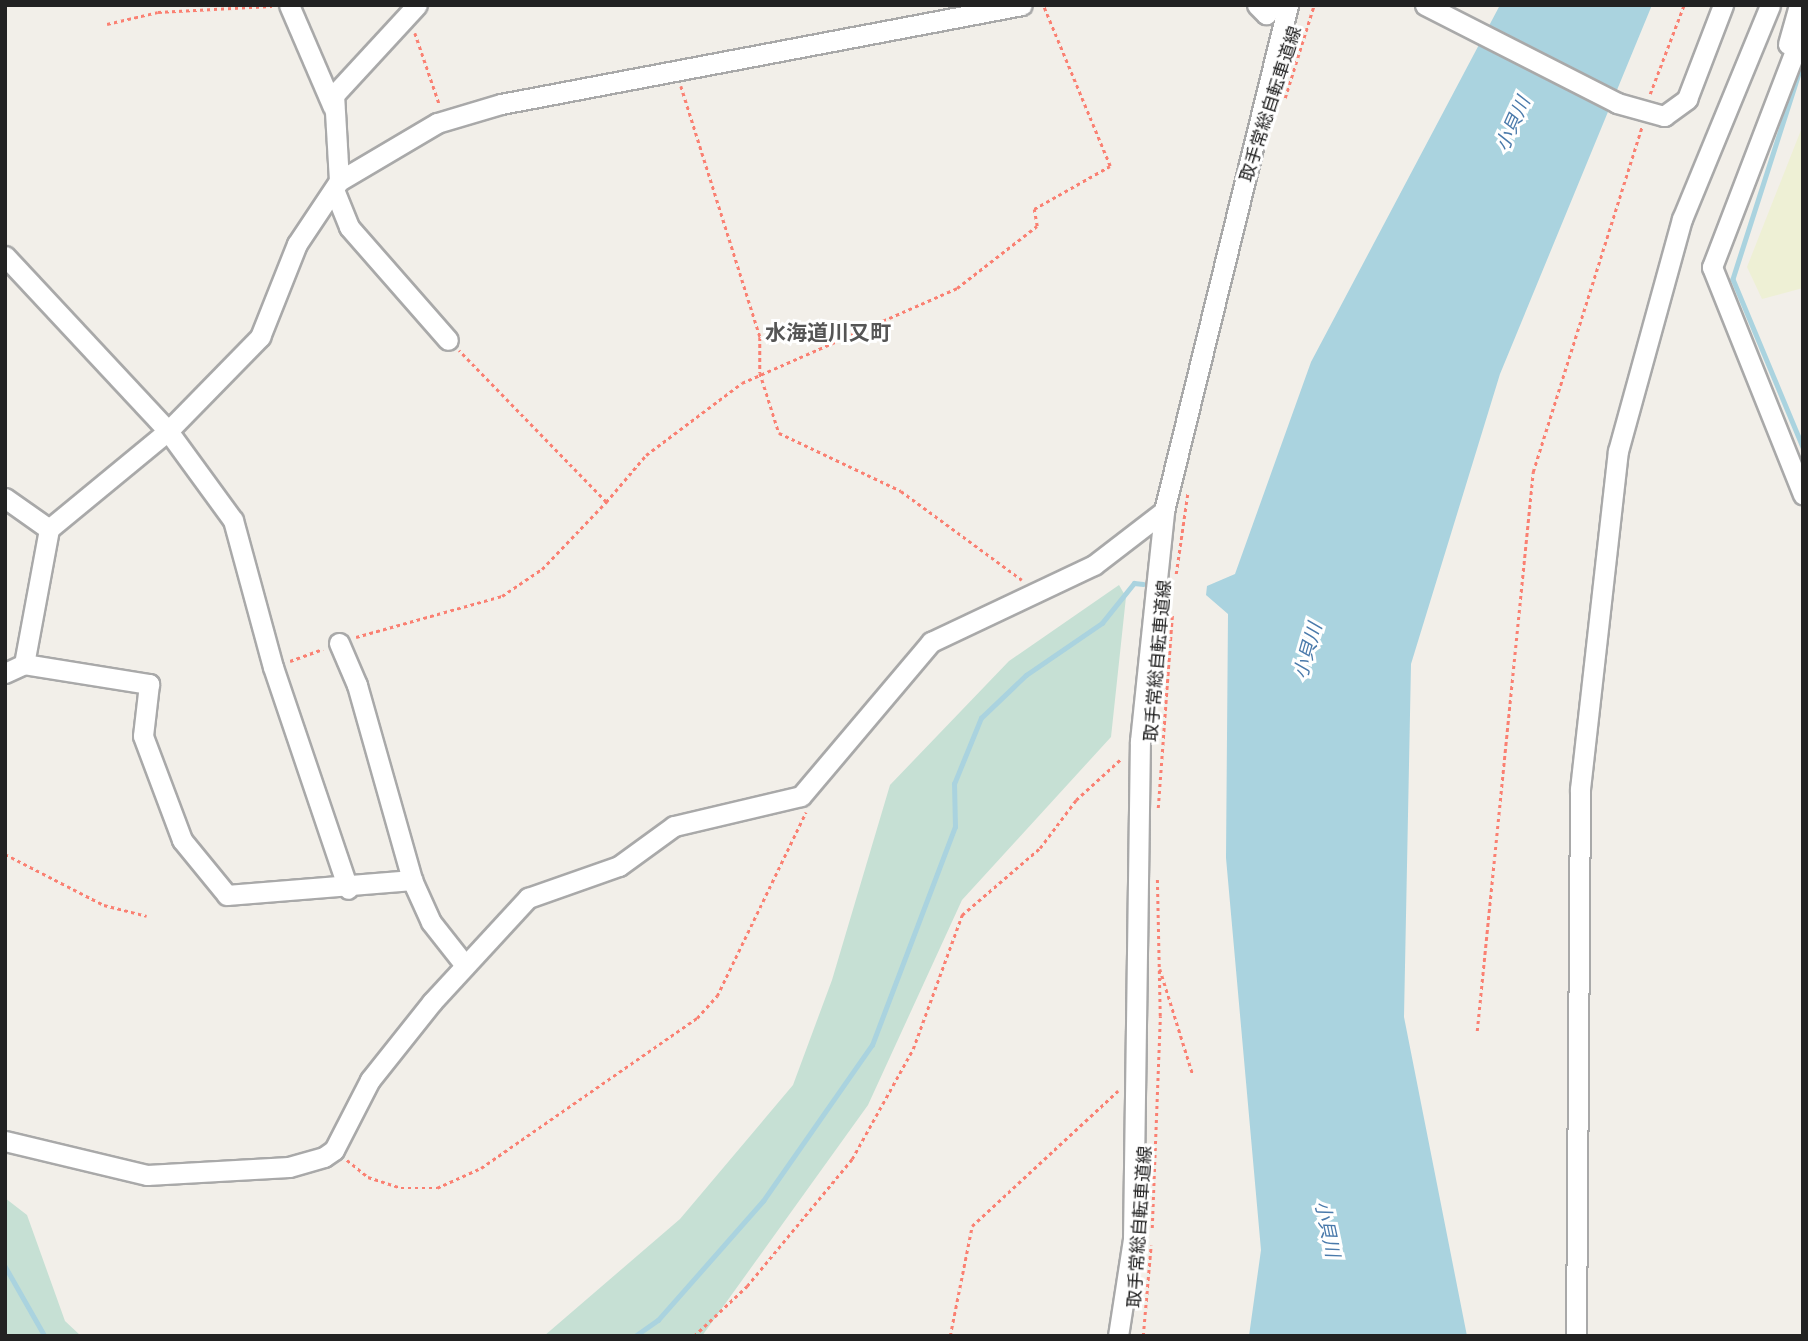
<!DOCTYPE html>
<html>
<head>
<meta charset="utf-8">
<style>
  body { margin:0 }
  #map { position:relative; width:1808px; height:1341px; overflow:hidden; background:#f2efe9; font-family:"Open Sans","Noto Sans JP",sans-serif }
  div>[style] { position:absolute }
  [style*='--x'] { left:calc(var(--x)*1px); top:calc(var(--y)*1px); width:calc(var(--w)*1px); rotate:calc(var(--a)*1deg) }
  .farmland>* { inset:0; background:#eef0d5 }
  .wetland>* { inset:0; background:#c6e0d4 }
  .water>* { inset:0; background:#aad3df }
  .stream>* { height:4.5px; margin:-2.25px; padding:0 2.25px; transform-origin:2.25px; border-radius:2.25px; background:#aad3df }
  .path>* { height:2.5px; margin-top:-1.25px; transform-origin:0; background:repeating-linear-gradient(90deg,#fa8072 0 3.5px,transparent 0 7px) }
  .roads { filter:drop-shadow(2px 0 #a9a9a9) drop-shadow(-2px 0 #a9a9a9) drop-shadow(0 2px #a9a9a9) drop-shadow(0 -2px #a9a9a9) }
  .minor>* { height:19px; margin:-9.5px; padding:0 9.5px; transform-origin:9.5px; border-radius:9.5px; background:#fff }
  span { translate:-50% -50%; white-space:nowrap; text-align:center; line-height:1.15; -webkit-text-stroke:6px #fff; paint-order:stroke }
  .street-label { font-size:18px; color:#222 }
  .water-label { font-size:19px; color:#4a7aab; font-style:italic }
  .quarter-label { font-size:21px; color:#555; font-weight:700 }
  .frame { position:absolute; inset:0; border:7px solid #222; pointer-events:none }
</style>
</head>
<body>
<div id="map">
  <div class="farmland">
    <i style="clip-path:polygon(1803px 125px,1803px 288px,1762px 299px,1747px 267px)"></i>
  </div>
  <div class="wetland">
    <i style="clip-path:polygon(1119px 585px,1126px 597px,1111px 737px,962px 900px,868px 1105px,702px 1336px,544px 1336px,680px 1219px,793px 1085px,832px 980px,890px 785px,1009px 661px)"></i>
    <i style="clip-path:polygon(5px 1198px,27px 1215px,65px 1321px,81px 1336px,5px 1336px)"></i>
  </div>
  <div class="water">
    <i style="clip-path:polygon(1500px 5px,1652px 5px,1500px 374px,1411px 664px,1404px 1017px,1467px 1336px,1249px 1336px,1261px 1250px,1226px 858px,1228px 614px,1206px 595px,1207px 586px,1235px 574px,1311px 362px)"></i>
  </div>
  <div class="stream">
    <i style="--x:1803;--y:61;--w:229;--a:107.8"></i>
    <i style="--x:1733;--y:279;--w:182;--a:67.4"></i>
    <i style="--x:5;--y:1266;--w:81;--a:60.3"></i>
    <i style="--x:635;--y:1336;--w:28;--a:-35"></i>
    <i style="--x:658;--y:1320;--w:159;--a:-48.6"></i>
    <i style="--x:763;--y:1201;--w:190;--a:-55.1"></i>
    <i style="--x:872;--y:1045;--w:233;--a:-69.2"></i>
    <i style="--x:955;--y:827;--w:43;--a:-91.3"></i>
    <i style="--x:954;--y:784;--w:71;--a:-67.8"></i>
    <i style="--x:981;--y:718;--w:62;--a:-43.7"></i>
    <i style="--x:1026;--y:675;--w:92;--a:-34.4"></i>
    <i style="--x:1102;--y:623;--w:51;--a:-51.3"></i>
    <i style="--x:1134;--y:583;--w:9;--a:6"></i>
  </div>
  <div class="path">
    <i style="--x:107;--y:24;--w:52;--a:-13.2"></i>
    <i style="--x:158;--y:12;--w:114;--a:-3"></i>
    <i style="--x:415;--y:33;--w:74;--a:71.1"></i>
    <i style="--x:681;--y:86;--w:263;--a:72.5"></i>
    <i style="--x:760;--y:337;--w:36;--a:90"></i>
    <i style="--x:760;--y:373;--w:63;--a:72.4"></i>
    <i style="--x:779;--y:433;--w:135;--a:25.4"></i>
    <i style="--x:901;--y:491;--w:150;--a:36.3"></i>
    <i style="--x:1650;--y:94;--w:95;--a:-69.1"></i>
    <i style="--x:1285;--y:98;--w:97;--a:-72.7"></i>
    <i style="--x:606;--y:502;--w:62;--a:-49.6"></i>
    <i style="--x:646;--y:455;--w:120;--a:-36.9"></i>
    <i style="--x:742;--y:383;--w:235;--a:-23.8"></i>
    <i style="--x:957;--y:288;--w:101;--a:-37.8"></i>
    <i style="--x:1037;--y:226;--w:17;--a:-100"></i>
    <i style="--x:1034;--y:209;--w:87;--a:-29.5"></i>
    <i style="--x:1110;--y:166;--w:174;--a:-112.6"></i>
    <i style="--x:1176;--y:574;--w:84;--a:-81.8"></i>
    <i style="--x:356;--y:637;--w:152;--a:-15.7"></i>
    <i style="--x:502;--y:596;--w:48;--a:-34"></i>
    <i style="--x:542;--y:569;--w:93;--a:-46.3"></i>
    <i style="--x:606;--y:502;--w:211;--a:-134.2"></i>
    <i style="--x:290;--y:661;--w:35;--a:-20"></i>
    <i style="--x:1158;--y:808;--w:193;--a:-85.8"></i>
    <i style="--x:5;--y:854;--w:111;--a:27.3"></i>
    <i style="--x:104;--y:905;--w:44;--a:14.3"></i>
    <i style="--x:1160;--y:969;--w:111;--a:72.7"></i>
    <i style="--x:1477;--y:1031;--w:562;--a:-84.28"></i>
    <i style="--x:1533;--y:472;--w:362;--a:-72.5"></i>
    <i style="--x:347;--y:1160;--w:27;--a:39"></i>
    <i style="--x:368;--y:1177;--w:35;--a:18"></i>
    <i style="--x:401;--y:1188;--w:36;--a:0"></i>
    <i style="--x:437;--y:1188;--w:48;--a:-24.4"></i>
    <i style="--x:481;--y:1168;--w:263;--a:-34.8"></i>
    <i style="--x:697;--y:1018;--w:30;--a:-48"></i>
    <i style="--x:717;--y:996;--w:204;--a:-64.2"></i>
    <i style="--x:1152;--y:1228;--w:212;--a:-87.8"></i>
    <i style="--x:1160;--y:1016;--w:138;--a:-91.2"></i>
    <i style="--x:694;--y:1336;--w:73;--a:-43.3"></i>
    <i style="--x:747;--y:1286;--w:165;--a:-50.4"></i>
    <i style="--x:852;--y:1159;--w:126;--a:-61"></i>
    <i style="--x:913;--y:1049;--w:143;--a:-69.9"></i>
    <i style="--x:962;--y:915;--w:103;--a:-40.7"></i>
    <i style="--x:1040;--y:848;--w:60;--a:-53.1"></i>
    <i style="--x:1076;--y:800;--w:62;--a:-42.4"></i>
    <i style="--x:950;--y:1336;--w:112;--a:-78.7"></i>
    <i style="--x:972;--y:1226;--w:199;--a:-42.8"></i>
    <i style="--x:1143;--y:1336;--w:91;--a:-85"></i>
  </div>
  <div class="roads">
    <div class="minor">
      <i style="--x:289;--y:5;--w:111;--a:66.7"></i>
      <i style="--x:1257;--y:5;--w:13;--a:45"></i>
      <i style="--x:1266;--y:14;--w:13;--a:-45"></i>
      <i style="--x:1425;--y:5;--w:216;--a:27"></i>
      <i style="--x:1617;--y:103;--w:49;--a:15.5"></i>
      <i style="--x:1664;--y:116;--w:29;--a:-36"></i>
      <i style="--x:1687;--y:99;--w:101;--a:-69"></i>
      <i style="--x:1803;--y:30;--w:254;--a:111"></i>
      <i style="--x:1712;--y:267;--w:245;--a:68.2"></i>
      <i style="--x:1788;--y:44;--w:41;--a:-74.2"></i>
      <i style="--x:339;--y:181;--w:114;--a:-30.6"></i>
      <i style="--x:437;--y:123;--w:67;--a:-16.5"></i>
      <i style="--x:501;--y:104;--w:530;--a:-10.76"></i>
      <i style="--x:335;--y:192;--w:38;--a:68"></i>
      <i style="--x:349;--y:227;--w:150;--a:48.8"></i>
      <i style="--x:5;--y:256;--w:239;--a:47"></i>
      <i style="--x:168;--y:431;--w:110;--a:53.9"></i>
      <i style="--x:233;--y:520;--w:152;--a:74.8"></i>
      <i style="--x:273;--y:667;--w:234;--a:71.3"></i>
      <i style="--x:5;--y:498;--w:54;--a:35.2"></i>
      <i style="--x:339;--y:643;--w:46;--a:66.8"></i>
      <i style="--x:357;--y:685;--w:203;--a:74.2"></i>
      <i style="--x:412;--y:880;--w:46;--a:65.7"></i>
      <i style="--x:431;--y:922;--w:53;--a:51.8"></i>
      <i style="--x:24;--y:664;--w:137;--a:-79.5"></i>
      <i style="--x:49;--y:529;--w:154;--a:-39.5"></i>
      <i style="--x:168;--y:431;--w:132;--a:-45.6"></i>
      <i style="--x:260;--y:337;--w:100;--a:-68.3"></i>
      <i style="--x:297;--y:244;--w:76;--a:-56.3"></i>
      <i style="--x:339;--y:181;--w:86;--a:-93.3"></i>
      <i style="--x:334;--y:95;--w:122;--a:-47.3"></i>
      <i style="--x:5;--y:673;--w:21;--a:-25"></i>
      <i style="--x:24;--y:664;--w:127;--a:9.1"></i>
      <i style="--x:149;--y:684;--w:52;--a:96.6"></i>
      <i style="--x:143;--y:736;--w:111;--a:69.4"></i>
      <i style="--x:182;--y:840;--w:71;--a:50.7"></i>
      <i style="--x:227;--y:895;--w:186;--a:-4.6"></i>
      <i style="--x:5;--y:1141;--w:146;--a:13.5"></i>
      <i style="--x:147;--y:1175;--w:142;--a:-3.2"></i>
      <i style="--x:289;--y:1167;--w:36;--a:-16"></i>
      <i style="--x:324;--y:1157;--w:12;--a:-35"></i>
      <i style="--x:334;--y:1150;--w:79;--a:-62.8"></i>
      <i style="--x:370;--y:1080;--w:100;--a:-51.5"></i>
      <i style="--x:432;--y:1002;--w:142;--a:-47.3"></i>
      <i style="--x:528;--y:898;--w:96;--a:-19.4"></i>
      <i style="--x:619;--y:866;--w:68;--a:-36"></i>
      <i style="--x:674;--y:826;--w:130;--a:-13.3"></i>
      <i style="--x:801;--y:796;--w:202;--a:-49.8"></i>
      <i style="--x:931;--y:642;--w:180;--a:-25.3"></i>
      <i style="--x:1094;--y:565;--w:88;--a:-37.6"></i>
      <i style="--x:1118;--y:1336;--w:98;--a:-81.2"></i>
      <i style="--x:1133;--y:1239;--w:498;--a:-89.2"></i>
      <i style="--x:1140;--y:741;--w:231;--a:-84"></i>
      <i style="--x:1164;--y:511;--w:521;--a:-76.23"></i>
      <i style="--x:1576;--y:1336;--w:547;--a:-89.58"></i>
      <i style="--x:1580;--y:789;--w:340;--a:-83.6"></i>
      <i style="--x:1618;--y:451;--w:241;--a:-74.6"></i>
      <i style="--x:1682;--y:219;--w:231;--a:-67.6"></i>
    </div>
  </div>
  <div class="street-label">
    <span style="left:1270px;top:104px;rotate:-72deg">取手常総自転車道線</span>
    <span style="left:1157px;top:661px;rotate:-85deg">取手常総自転車道線</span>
    <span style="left:1139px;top:1227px;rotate:-86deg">取手常総自転車道線</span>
  </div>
  <div class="water-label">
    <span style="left:1513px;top:124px;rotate:-66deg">小貝川</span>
    <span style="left:1308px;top:651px;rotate:-74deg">小貝川</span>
    <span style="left:1327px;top:1229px;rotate:78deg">小貝川</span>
  </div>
  <div class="quarter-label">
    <span style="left:828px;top:332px">水海道川又町</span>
  </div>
  <div class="frame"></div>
</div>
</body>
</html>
